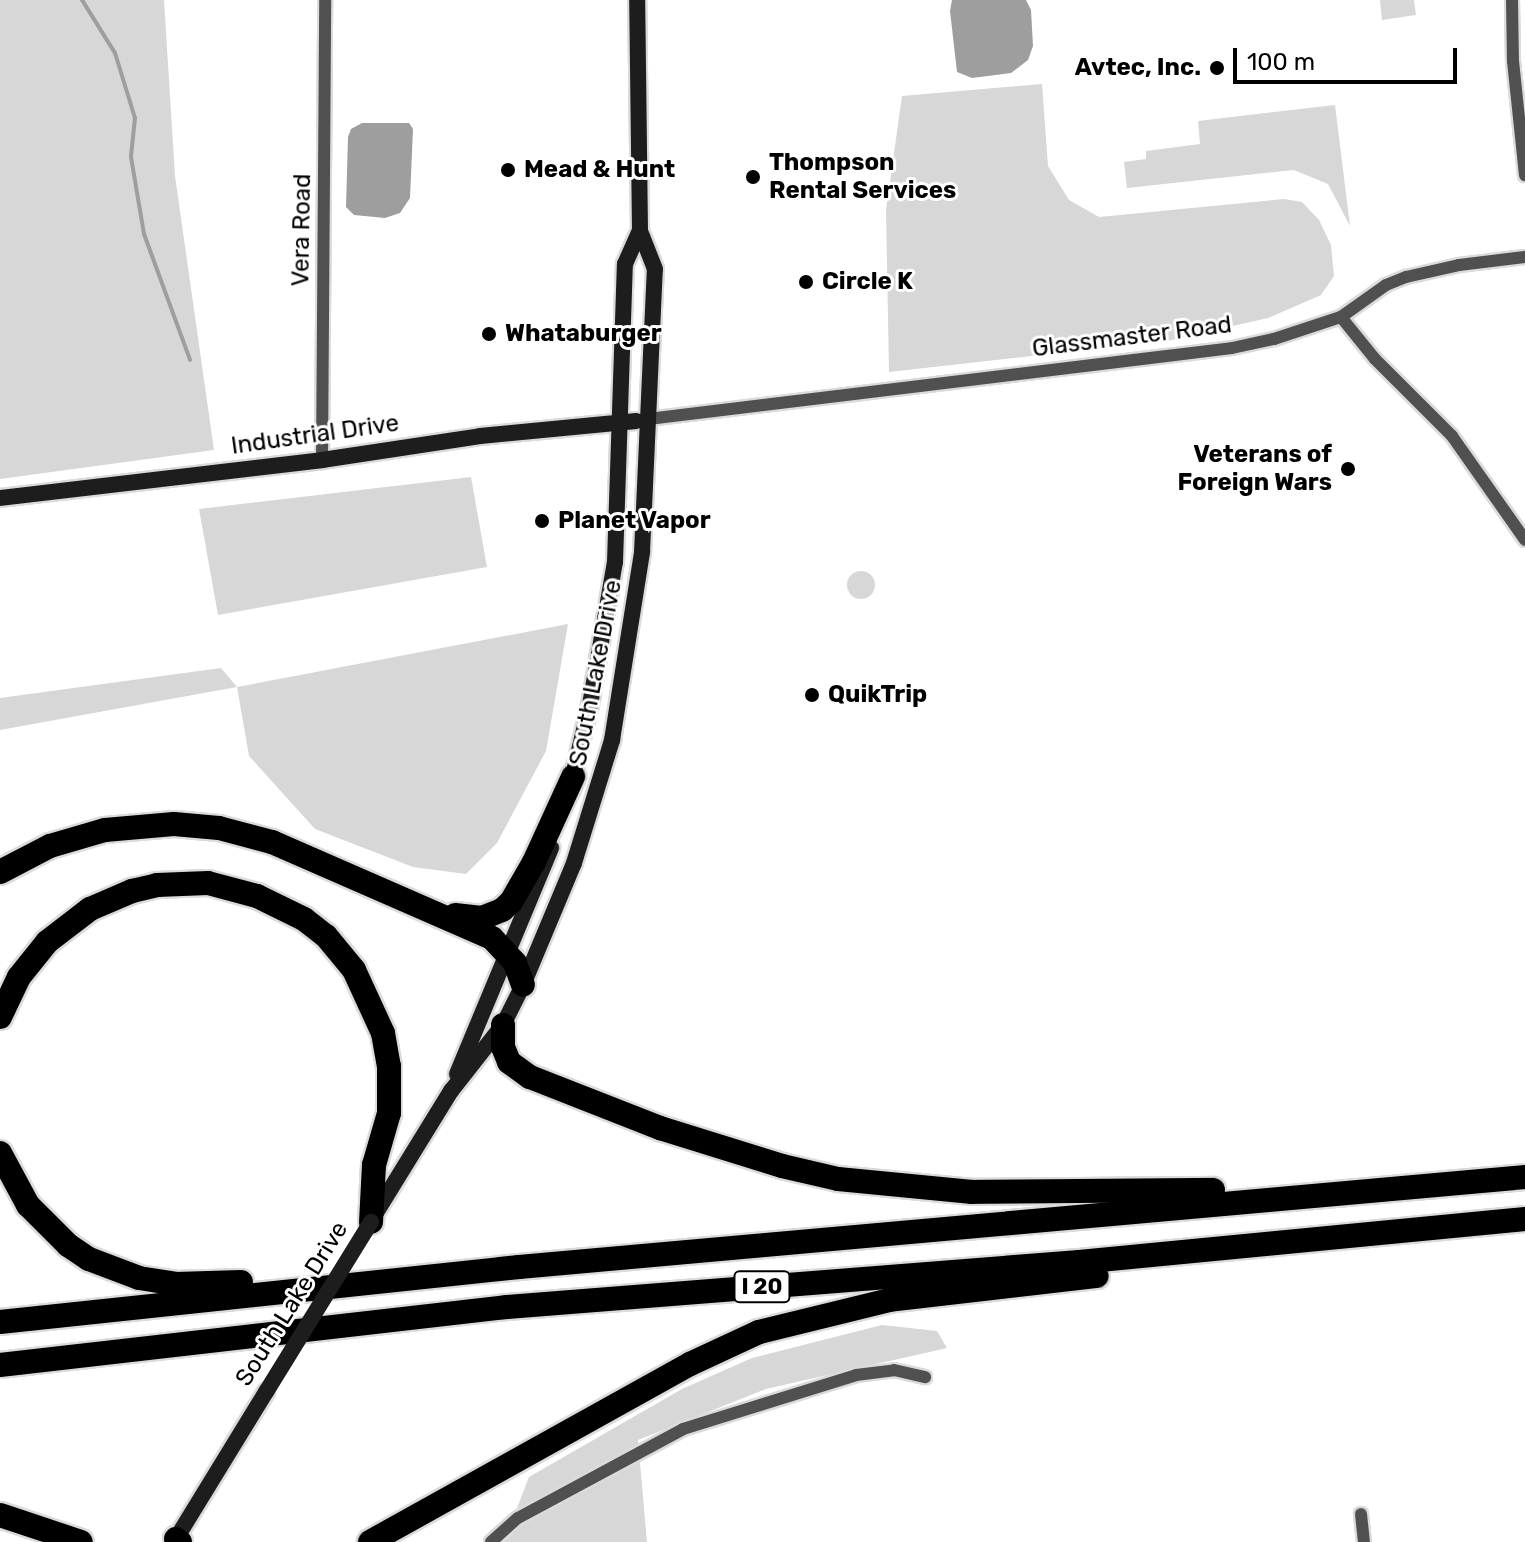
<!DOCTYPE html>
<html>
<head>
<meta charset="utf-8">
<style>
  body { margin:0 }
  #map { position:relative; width:1525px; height:1542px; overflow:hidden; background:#fff; font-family:Rubik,sans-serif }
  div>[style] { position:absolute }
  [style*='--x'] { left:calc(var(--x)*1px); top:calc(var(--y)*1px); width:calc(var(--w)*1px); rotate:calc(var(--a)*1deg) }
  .green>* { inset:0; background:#d7d7d7 }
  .round { border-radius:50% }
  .water>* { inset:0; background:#9e9e9e }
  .stream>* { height:4px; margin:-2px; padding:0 2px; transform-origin:2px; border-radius:2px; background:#9e9e9e }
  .roads { filter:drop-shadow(2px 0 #dbdbdb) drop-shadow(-2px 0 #dbdbdb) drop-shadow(0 2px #dbdbdb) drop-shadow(0 -2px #dbdbdb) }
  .street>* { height:12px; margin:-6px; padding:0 6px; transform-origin:6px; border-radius:6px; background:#505050 }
  .secondary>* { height:16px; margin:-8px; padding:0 8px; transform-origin:8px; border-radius:8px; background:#1d1d1d }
  .highway>* { height:24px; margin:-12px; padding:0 12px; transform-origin:12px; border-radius:12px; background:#000 }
  .secondary-bridge>* { height:16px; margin:-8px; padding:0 8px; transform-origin:8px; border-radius:8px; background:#1d1d1d }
  .dots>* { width:22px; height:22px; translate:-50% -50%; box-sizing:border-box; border:4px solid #fff; border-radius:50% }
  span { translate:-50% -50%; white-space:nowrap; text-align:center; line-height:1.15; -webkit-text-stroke:6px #fff; paint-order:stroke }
  .shield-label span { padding:2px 6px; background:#fff; border:2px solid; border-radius:6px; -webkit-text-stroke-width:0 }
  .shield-label { font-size:22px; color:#000; font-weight:700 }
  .poi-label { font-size:24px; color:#000; font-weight:700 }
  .right { translate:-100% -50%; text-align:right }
  .left { translate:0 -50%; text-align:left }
  .street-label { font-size:24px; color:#000 }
  .scale { position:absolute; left:1233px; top:48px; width:224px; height:36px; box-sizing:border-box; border:4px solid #000; border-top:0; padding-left:10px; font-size:24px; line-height:28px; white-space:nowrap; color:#000; -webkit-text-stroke:6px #fff; paint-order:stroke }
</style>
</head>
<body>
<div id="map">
  <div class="green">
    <i style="clip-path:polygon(0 0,164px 0,175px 176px,214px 450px,0 479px)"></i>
    <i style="clip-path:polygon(1380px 0,1414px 0,1416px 15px,1382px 20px)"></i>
    <i style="clip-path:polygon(1042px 84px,1048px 166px,1069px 200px,1099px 217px,1284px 199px,1302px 202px,1319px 220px,1331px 245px,1334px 276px,1321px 295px,1268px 318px,1167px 341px,889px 372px,886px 210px,902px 96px)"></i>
    <i style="clip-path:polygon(1335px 105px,1350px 226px,1328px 184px,1294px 170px,1127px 188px,1124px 162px,1146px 159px,1146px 151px,1200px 144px,1198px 121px)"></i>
    <i style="clip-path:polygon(471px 477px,487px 567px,218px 615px,199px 509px)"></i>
    <i class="round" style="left:847px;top:571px;width:28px;height:28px"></i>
    <i style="clip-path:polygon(568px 624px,546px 751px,497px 843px,466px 874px,413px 867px,315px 829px,249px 756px,237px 687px,0 730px,0 698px,221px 668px,237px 687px)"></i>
    <i style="clip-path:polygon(882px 1325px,937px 1331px,947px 1348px,766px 1389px,638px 1440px,647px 1542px,504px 1542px,529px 1477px,682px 1389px,752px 1358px)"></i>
  </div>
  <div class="water">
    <i style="clip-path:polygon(952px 0,1026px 0,1031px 10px,1033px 46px,1028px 60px,1011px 73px,972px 78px,957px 72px,950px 11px)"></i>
    <i style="clip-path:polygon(362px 123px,409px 123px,413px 129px,410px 198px,400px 213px,385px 218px,354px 215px,346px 207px,348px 137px,351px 129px)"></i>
  </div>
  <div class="stream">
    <i style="--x:82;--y:0;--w:62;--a:58.1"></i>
    <i style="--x:115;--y:53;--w:68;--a:72.9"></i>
    <i style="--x:135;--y:118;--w:39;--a:96"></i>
    <i style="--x:131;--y:157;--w:78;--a:80.4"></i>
    <i style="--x:144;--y:234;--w:134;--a:69.9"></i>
  </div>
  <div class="roads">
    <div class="street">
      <i style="--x:1512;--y:0;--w:61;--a:89.1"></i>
      <i style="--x:1513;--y:61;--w:115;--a:84"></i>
      <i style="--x:1341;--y:317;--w:55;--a:-35.4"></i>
      <i style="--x:1386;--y:285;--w:22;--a:-22"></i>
      <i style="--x:1406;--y:277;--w:54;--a:-12.8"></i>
      <i style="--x:1459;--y:265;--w:66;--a:-6.9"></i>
      <i style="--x:640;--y:420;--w:596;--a:-6.93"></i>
      <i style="--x:1232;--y:348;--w:43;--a:-12.1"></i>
      <i style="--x:1274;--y:339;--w:71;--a:-18.2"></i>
      <i style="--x:1341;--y:317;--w:54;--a:51"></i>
      <i style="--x:1375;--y:359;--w:109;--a:45"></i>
      <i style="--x:1452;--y:436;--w:127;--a:54.9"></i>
      <i style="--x:322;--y:460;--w:460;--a:-89.6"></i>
      <i style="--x:1361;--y:1514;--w:28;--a:84"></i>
      <i style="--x:491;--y:1542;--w:36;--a:-42"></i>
      <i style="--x:518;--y:1518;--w:187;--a:-28.3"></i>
      <i style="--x:683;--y:1429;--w:181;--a:-17.3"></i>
      <i style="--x:856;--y:1375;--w:38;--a:-7"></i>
      <i style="--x:894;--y:1370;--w:32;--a:13"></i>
    </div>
    <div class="secondary">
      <i style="--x:0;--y:498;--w:324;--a:-6.7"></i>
      <i style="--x:322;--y:460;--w:160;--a:-8.6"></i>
      <i style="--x:480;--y:436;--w:157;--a:-5.5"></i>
      <i style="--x:571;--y:784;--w:81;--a:-76.5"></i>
      <i style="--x:590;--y:705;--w:145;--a:-80.1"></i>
      <i style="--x:615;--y:562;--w:298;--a:-88.1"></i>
      <i style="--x:625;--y:264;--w:36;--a:-66"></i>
      <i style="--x:457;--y:1074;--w:245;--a:-67.4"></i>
      <i style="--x:374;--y:1216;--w:147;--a:-58.4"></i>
      <i style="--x:451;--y:1091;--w:84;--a:-51.8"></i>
      <i style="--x:503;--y:1025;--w:45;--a:-63.4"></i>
      <i style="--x:523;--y:985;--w:132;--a:-67.3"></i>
      <i style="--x:574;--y:863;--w:129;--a:-72.8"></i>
      <i style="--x:612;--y:740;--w:190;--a:-80.9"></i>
      <i style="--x:642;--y:552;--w:283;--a:-87.4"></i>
      <i style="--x:655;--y:269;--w:41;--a:-111.5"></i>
      <i style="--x:640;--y:231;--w:231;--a:-90.7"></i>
      <i style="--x:174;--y:1542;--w:176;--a:-58.5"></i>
    </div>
    <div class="highway">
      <i style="--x:0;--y:872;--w:56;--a:-27.5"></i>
      <i style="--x:50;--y:846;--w:57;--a:-16.2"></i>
      <i style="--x:105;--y:830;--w:69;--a:-5"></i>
      <i style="--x:174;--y:824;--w:45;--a:5.1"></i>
      <i style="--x:219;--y:828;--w:55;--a:14.8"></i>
      <i style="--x:272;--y:842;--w:240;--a:23.6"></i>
      <i style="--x:492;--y:938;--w:34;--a:47"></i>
      <i style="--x:515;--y:963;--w:23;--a:70"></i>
      <i style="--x:455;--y:915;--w:27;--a:6"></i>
      <i style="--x:482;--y:918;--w:22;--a:-22"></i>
      <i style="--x:502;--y:910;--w:12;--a:-42"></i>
      <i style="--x:511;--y:902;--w:46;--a:-60.1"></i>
      <i style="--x:534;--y:862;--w:94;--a:-65.4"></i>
      <i style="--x:0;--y:1017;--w:44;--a:-64.6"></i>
      <i style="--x:19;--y:977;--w:45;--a:-51.3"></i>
      <i style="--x:47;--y:942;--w:54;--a:-37.5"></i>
      <i style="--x:90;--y:909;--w:46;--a:-23.2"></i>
      <i style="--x:132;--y:891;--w:26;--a:-13"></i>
      <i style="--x:157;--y:885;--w:51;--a:-2.2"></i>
      <i style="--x:208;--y:883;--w:51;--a:14.9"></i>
      <i style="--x:257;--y:896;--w:52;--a:26.1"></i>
      <i style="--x:304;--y:919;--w:28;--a:38"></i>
      <i style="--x:326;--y:936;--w:44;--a:50.5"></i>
      <i style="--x:354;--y:970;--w:69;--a:65.3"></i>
      <i style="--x:383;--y:1033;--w:34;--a:80"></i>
      <i style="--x:389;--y:1066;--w:47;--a:90"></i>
      <i style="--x:389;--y:1113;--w:54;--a:106.1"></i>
      <i style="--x:374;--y:1165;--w:57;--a:93"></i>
      <i style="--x:503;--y:1025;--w:22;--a:90"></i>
      <i style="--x:503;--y:1047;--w:16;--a:68"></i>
      <i style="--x:509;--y:1062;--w:26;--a:36"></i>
      <i style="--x:530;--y:1077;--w:140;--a:21.4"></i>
      <i style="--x:660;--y:1128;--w:128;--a:17.3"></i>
      <i style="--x:782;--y:1166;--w:57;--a:13.1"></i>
      <i style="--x:838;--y:1179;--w:135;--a:5.5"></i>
      <i style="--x:972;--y:1192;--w:241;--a:-0.5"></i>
      <i style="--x:0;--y:1153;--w:59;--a:61.7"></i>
      <i style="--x:28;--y:1205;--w:57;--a:45"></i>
      <i style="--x:68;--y:1245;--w:25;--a:34"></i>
      <i style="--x:89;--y:1259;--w:53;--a:20.8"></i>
      <i style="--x:139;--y:1278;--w:36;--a:9"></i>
      <i style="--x:175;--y:1284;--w:66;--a:-1.7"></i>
      <i style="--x:0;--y:1322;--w:522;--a:-6.05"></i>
      <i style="--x:519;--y:1267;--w:1010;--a:-5.11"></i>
      <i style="--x:0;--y:1365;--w:510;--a:-6.53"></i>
      <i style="--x:507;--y:1307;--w:574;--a:-4.5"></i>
      <i style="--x:1079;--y:1262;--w:448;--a:-5.5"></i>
      <i style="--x:0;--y:1515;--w:85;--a:18.4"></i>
      <i style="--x:176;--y:1539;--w:5;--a:37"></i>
      <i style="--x:370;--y:1542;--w:366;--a:-29.1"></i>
      <i style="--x:690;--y:1364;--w:76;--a:-24.9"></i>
      <i style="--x:759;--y:1332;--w:134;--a:-13.8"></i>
      <i style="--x:889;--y:1300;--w:209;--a:-6.6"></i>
    </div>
  </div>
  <div class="secondary-bridge">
    <i style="--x:266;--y:1392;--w:200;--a:-58.3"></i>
  </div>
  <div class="dots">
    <i style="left:1217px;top:68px;background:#000"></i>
    <i style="left:508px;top:170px;background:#000"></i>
    <i style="left:753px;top:177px;background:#000"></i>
    <i style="left:806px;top:282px;background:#000"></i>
    <i style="left:489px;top:334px;background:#000"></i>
    <i style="left:1348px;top:469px;background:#000"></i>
    <i style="left:542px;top:521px;background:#000"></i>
    <i style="left:812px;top:695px;background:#000"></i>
  </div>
  <div class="shield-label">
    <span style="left:762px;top:1287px">I 20</span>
  </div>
  <div class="poi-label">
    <span class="right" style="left:1201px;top:68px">Avtec, Inc.</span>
    <span class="left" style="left:769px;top:177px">Thompson<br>Rental Services</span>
    <span class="left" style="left:524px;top:170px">Mead &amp; Hunt</span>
    <span class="left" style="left:822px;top:282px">Circle K</span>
    <span class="left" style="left:505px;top:334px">Whataburger</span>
    <span class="right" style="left:1332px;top:469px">Veterans of<br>Foreign Wars</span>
    <span class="left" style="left:558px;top:521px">Planet Vapor</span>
    <span class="left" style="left:828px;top:695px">QuikTrip</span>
  </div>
  <div class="street-label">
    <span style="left:302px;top:230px;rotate:-89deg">Vera Road</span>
    <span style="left:1132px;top:337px;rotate:-7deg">Glassmaster Road</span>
    <span style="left:315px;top:435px;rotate:-8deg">Industrial Drive</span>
    <span style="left:596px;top:673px;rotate:-79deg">South Lake Drive</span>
    <span style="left:292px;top:1304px;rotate:-58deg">South Lake Drive</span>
  </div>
  <div class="scale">100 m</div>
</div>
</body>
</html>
